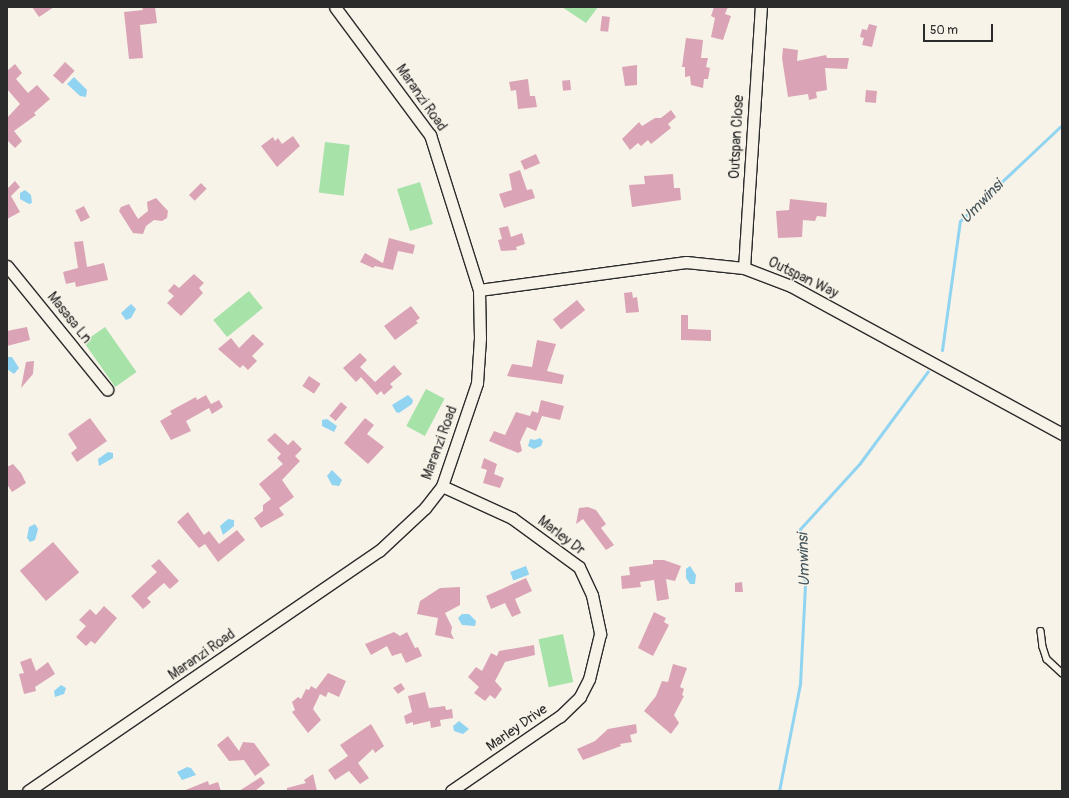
<!DOCTYPE html>
<html>
<head>
<meta charset="utf-8">
<style>
  body { margin:0 }
  #map { position:relative; width:1069px; height:798px; overflow:hidden; background:#f7f3e8; font-family:Pangolin,sans-serif }
  div>[style] { position:absolute }
  [style*='--x'] { left:calc(var(--x)*1px); top:calc(var(--y)*1px); width:calc(var(--w)*1px); rotate:calc(var(--a)*1deg) }
  .green>* { inset:0; background:#a7e2a9; transform-origin:0 0 }
  .water>* { inset:0; background:#90d4f2; transform-origin:0 0 }
  .stream>* { height:3px; margin:-1.5px; padding:0 1.5px; transform-origin:1.5px; border-radius:1.5px; background:#90d4f2 }
  .building>* { inset:0; background:#dba4b6; transform-origin:0 0 }
  .roads { filter:drop-shadow(1px 0 #2b2b2b) drop-shadow(-1px 0 #2b2b2b) drop-shadow(0 1px #2b2b2b) drop-shadow(0 -1px #2b2b2b) }
  .lane>* { height:5.5px; margin:-2.75px; padding:0 2.75px; transform-origin:2.75px; border-radius:2.75px; background:#f7f3e8 }
  .street>* { height:11px; margin:-5.5px; padding:0 5.5px; transform-origin:5.5px; border-radius:5.5px; background:#f7f3e8 }
  span { translate:-50% -50%; white-space:nowrap; text-align:center; line-height:1.15; -webkit-text-stroke:3px #f7f3e8; paint-order:stroke }
  .street-label { font-size:14px; color:#2b2b2b }
  .water-label { font-size:15px; color:#44555d; font-style:italic }
  .frame { position:absolute; inset:0; border:8px solid #2b2b2b; pointer-events:none }
  .scale { position:absolute; left:923px; top:24px; width:70px; height:18px; box-sizing:border-box; border:2px solid #2b2b2b; border-top:0; padding-left:5px; font-size:12px; line-height:14px; white-space:nowrap; color:#2b2b2b; -webkit-text-stroke:3px #f7f3e8; paint-order:stroke }
</style>
</head>
<body>
<div id="map">
  <div class="green">
    <i style="clip-path:polygon(562px 7px,598px 7px,586px 23px)"></i>
    <i style="left:325px;top:142px;width:25px;height:51px;rotate:7deg"></i>
    <i style="left:420px;top:182px;width:44px;height:24px;rotate:73deg"></i>
    <i style="left:249px;top:291px;width:22px;height:46px;rotate:51deg"></i>
    <i style="left:105px;top:327px;width:55px;height:26px;rotate:55deg"></i>
    <i style="left:426px;top:389px;width:21px;height:42px;rotate:28deg"></i>
    <i style="left:563px;top:634px;width:49px;height:25px;rotate:78deg"></i>
  </div>
  <div class="water">
    <i style="clip-path:polygon(74px 77px,87px 90px,86px 97px,80px 96px,67px 84px)"></i>
    <i style="clip-path:polygon(25px 190px,31px 195px,32px 203px,29px 204px,20px 199px,20px 193px)"></i>
    <i style="clip-path:polygon(131px 304px,136px 309px,131px 318px,126px 320px,121px 313px)"></i>
    <i style="clip-path:polygon(7px 357px,12px 357px,19px 368px,14px 374px,7px 369px)"></i>
    <i style="clip-path:polygon(408px 395px,413px 400px,412px 404px,399px 413px,396px 412px,392px 405px)"></i>
    <i style="clip-path:polygon(327px 419px,337px 426px,334px 432px,322px 426px,322px 420px)"></i>
    <i style="clip-path:polygon(540px 438px,543px 441px,541px 446px,534px 449px,528px 446px,530px 439px,535px 440px)"></i>
    <i style="clip-path:polygon(108px 452px,113px 453px,113px 458px,99px 466px,98px 459px)"></i>
    <i style="clip-path:polygon(332px 470px,342px 480px,339px 486px,332px 485px,327px 476px)"></i>
    <i style="clip-path:polygon(228px 519px,234px 520px,234px 526px,223px 535px,220px 526px)"></i>
    <i style="clip-path:polygon(35px 524px,38px 529px,35px 540px,30px 542px,27px 538px,29px 527px)"></i>
    <i style="left:526px;top:566px;width:9px;height:17px;rotate:69deg"></i>
    <i style="clip-path:polygon(690px 566px,696px 575px,695px 584px,690px 584px,686px 578px,686px 569px)"></i>
    <i style="clip-path:polygon(462px 614px,469px 614px,476px 621px,475px 626px,462px 625px,458px 618px)"></i>
    <i style="clip-path:polygon(61px 685px,66px 688px,64px 694px,55px 697px,54px 691px)"></i>
    <i style="clip-path:polygon(459px 721px,469px 729px,463px 734px,454px 731px,453px 726px)"></i>
    <i style="clip-path:polygon(187px 767px,191px 768px,196px 775px,182px 780px,177px 772px)"></i>
  </div>
  <div class="stream">
    <i style="--x:942;--y:350;--w:130;--a:-82.1"></i>
    <i style="--x:960;--y:221;--w:140;--a:-43.3"></i>
    <i style="--x:779;--y:791;--w:109;--a:-78.9"></i>
    <i style="--x:800;--y:684;--w:98;--a:-87.1"></i>
    <i style="--x:805;--y:586;--w:57;--a:-95"></i>
    <i style="--x:800;--y:529;--w:89;--a:-47.7"></i>
    <i style="--x:860;--y:463;--w:114;--a:-53.5"></i>
  </div>
  <div class="building">
    <i style="clip-path:polygon(32px 7px,54px 7px,39px 17px)"></i>
    <i style="clip-path:polygon(142px 7px,155px 7px,157px 23px,140px 25px,143px 58px,129px 59px,124px 12px,143px 10px)"></i>
    <i style="clip-path:polygon(714px 7px,728px 7px,725px 14px,731px 16px,723px 40px,711px 37px,715px 18px,711px 16px)"></i>
    <i style="left:602px;top:16px;width:8px;height:15px;rotate:7deg"></i>
    <i style="clip-path:polygon(869px 24px,877px 26px,872px 47px,862px 45px,864px 38px,860px 37px,862px 29px,867px 30px)"></i>
    <i style="clip-path:polygon(686px 38px,703px 40px,701px 58px,708px 58px,706px 67px,710px 68px,708px 79px,704px 79px,703px 88px,691px 85px,690px 76px,685px 77px,685px 67px,682px 67px)"></i>
    <i style="clip-path:polygon(783px 48px,798px 50px,797px 61px,826px 55px,827px 58px,849px 58px,847px 69px,825px 68px,827px 90px,816px 92px,817px 98px,809px 100px,808px 94px,788px 97px,782px 58px)"></i>
    <i style="left:65px;top:62px;width:13px;height:18px;rotate:42deg"></i>
    <i style="clip-path:polygon(15px 64px,22px 73px,16px 79px,28px 93px,37px 85px,50px 99px,34px 113px,36px 115px,14px 131px,22px 141px,15px 148px,7px 140px,7px 118px,20px 104px,7px 89px,7px 71px)"></i>
    <i style="clip-path:polygon(637px 65px,637px 85px,625px 86px,622px 67px)"></i>
    <i style="clip-path:polygon(528px 79px,530px 96px,535px 96px,537px 107px,518px 109px,516px 90px,511px 91px,509px 82px)"></i>
    <i style="left:570px;top:80px;width:10px;height:8px;rotate:84deg"></i>
    <i style="left:866px;top:90px;width:11px;height:12px;rotate:5deg"></i>
    <i style="clip-path:polygon(671px 110px,676px 117px,668px 124px,671px 128px,651px 144px,648px 140px,641px 146px,638px 143px,630px 150px,622px 139px,639px 122px,642px 126px,655px 118px,661px 118px)"></i>
    <i style="clip-path:polygon(293px 136px,300px 146px,277px 167px,261px 146px,273px 137px,275px 141px,278px 138px,282px 144px)"></i>
    <i style="left:536px;top:154px;width:10px;height:17px;rotate:66deg"></i>
    <i style="clip-path:polygon(520px 170px,527px 190px,532px 189px,535px 198px,504px 208px,499px 194px,512px 190px,509px 174px)"></i>
    <i style="clip-path:polygon(673px 174px,674px 188px,680px 188px,681px 200px,632px 207px,629px 185px,645px 184px,644px 176px)"></i>
    <i style="clip-path:polygon(15px 181px,20px 187px,11px 196px,20px 212px,7px 219px,7px 189px)"></i>
    <i style="left:201px;top:183px;width:8px;height:17px;rotate:45deg"></i>
    <i style="clip-path:polygon(156px 198px,168px 211px,167px 218px,162px 221px,154px 220px,146px 226px,143px 234px,133px 233px,119px 211px,121px 207px,129px 204px,138px 219px,148px 211px,147px 202px)"></i>
    <i style="clip-path:polygon(790px 199px,827px 203px,826px 217px,817px 216px,815px 221px,803px 220px,802px 237px,778px 238px,776px 211px,789px 210px)"></i>
    <i style="left:84px;top:206px;width:13px;height:10px;rotate:63deg"></i>
    <i style="clip-path:polygon(508px 226px,511px 237px,522px 233px,525px 244px,516px 247px,517px 250px,501px 251px,498px 240px,502px 239px,499px 228px)"></i>
    <i style="clip-path:polygon(389px 238px,415px 245px,413px 254px,398px 251px,393px 270px,375px 266px,373px 268px,360px 262px,365px 253px,383px 263px)"></i>
    <i style="clip-path:polygon(83px 241px,87px 267px,104px 263px,108px 280px,76px 287px,75px 282px,66px 284px,63px 272px,78px 268px,74px 242px)"></i>
    <i style="clip-path:polygon(194px 274px,204px 283px,199px 288px,203px 293px,181px 316px,167px 303px,174px 296px,168px 291px,174px 284px,179px 288px)"></i>
    <i style="clip-path:polygon(632px 292px,633px 298px,637px 297px,639px 312px,626px 313px,624px 293px)"></i>
    <i style="left:577px;top:300px;width:13px;height:31px;rotate:51deg"></i>
    <i style="clip-path:polygon(411px 306px,420px 318px,416px 321px,418px 323px,395px 340px,384px 326px)"></i>
    <i style="clip-path:polygon(681px 315px,688px 315px,688px 329px,711px 330px,711px 341px,681px 340px)"></i>
    <i style="clip-path:polygon(27px 327px,30px 340px,7px 346px,7px 331px)"></i>
    <i style="clip-path:polygon(253px 334px,264px 344px,252px 356px,257px 361px,248px 370px,243px 365px,240px 368px,218px 349px,231px 338px,239px 348px)"></i>
    <i style="clip-path:polygon(537px 340px,556px 344px,547px 371px,564px 375px,562px 384px,507px 376px,512px 364px,532px 367px)"></i>
    <i style="clip-path:polygon(360px 353px,367px 360px,360px 367px,375px 382px,394px 365px,402px 374px,390px 384px,393px 387px,384px 395px,381px 391px,377px 395px,361px 377px,356px 382px,343px 368px)"></i>
    <i style="clip-path:polygon(34px 361px,33px 374px,21px 388px,26px 362px)"></i>
    <i style="left:309px;top:376px;width:14px;height:12px;rotate:34deg"></i>
    <i style="clip-path:polygon(206px 395px,211px 404px,219px 400px,223px 407px,212px 414px,209px 408px,186px 421px,191px 431px,171px 440px,160px 421px,172px 414px,170px 411px,196px 397px,197px 400px)"></i>
    <i style="clip-path:polygon(541px 400px,564px 406px,560px 420px,542px 416px,536px 431px,527px 427px,520px 442px,522px 451px,518px 453px,489px 441px,494px 431px,505px 435px,516px 412px,530px 416px,532px 411px,538px 413px)"></i>
    <i style="left:341px;top:402px;width:8px;height:18px;rotate:40deg"></i>
    <i style="clip-path:polygon(90px 418px,107px 441px,77px 462px,71px 453px,77px 448px,68px 434px)"></i>
    <i style="clip-path:polygon(365px 418px,374px 425px,367px 434px,384px 447px,368px 464px,344px 443px)"></i>
    <i style="clip-path:polygon(275px 433px,288px 445px,293px 440px,302px 449px,295px 456px,300px 461px,282px 480px,294px 497px,279px 508px,284px 515px,261px 528px,254px 518px,263px 511px,263px 505px,271px 499px,259px 484px,283px 464px,277px 458px,281px 454px,267px 440px)"></i>
    <i style="clip-path:polygon(484px 458px,497px 464px,494px 474px,504px 478px,500px 488px,483px 483px,487px 470px,481px 468px)"></i>
    <i style="clip-path:polygon(13px 464px,21px 473px,26px 483px,12px 492px,7px 484px,7px 467px)"></i>
    <i style="clip-path:polygon(588px 507px,596px 510px,606px 524px,601px 528px,614px 545px,606px 550px,583px 519px,576px 524px,579px 508px)"></i>
    <i style="clip-path:polygon(188px 512px,204px 535px,209px 531px,219px 544px,237px 530px,245px 540px,218px 562px,205px 544px,199px 548px,177px 522px)"></i>
    <i style="left:53px;top:542px;width:40px;height:44px;rotate:49deg"></i>
    <i style="clip-path:polygon(159px 559px,179px 581px,170px 589px,164px 583px,147px 598px,151px 602px,143px 609px,131px 596px,157px 572px,151px 566px)"></i>
    <i style="clip-path:polygon(653px 560px,664px 560px,681px 566px,675px 581px,666px 579px,669px 599px,657px 601px,654px 580px,640px 582px,641px 587px,622px 589px,621px 576px,630px 575px,629px 567px,653px 564px)"></i>
    <i style="clip-path:polygon(526px 578px,532px 591px,515px 599px,521px 613px,512px 617px,505px 603px,491px 609px,486px 596px)"></i>
    <i style="clip-path:polygon(742px 582px,743px 592px,735px 592px,735px 583px)"></i>
    <i style="clip-path:polygon(460px 587px,460px 605px,445px 613px,452px 627px,451px 633px,454px 639px,435px 635px,438px 618px,417px 614px,420px 601px,440px 588px)"></i>
    <i style="clip-path:polygon(104px 606px,117px 618px,95px 644px,91px 641px,86px 646px,76px 637px,86px 626px,79px 620px,90px 609px,96px 615px)"></i>
    <i style="clip-path:polygon(654px 612px,666px 618px,664px 622px,669px 625px,653px 656px,638px 648px)"></i>
    <i style="clip-path:polygon(394px 632px,400px 636px,407px 632px,415px 648px,418px 647px,422px 656px,406px 663px,401px 653px,392px 656px,387px 646px,371px 655px,365px 644px)"></i>
    <i style="clip-path:polygon(534px 645px,535px 655px,505px 662px,495px 681px,502px 689px,495px 699px,490px 695px,485px 701px,474px 693px,479px 687px,468px 677px,476px 667px,482px 671px,491px 653px,497px 656px,499px 651px)"></i>
    <i style="clip-path:polygon(31px 658px,36px 671px,48px 662px,55px 674px,35px 687px,36px 691px,24px 694px,19px 674px,24px 673px,20px 662px)"></i>
    <i style="clip-path:polygon(673px 664px,687px 668px,680px 687px,684px 689px,682px 695px,684px 696px,674px 715px,679px 723px,671px 734px,644px 711px,656px 696px,662px 681px,668px 682px)"></i>
    <i style="clip-path:polygon(328px 673px,346px 681px,339px 697px,328px 692px,326px 697px,320px 694px,313px 709px,321px 720px,308px 733px,292px 712px,295px 710px,292px 702px,298px 697px,301px 699px,306px 689px,309px 690px,311px 686px,316px 689px)"></i>
    <i style="clip-path:polygon(401px 683px,405px 689px,398px 694px,393px 688px)"></i>
    <i style="clip-path:polygon(425px 692px,429px 708px,445px 706px,446px 710px,452px 709px,453px 718px,440px 720px,441px 726px,431px 728px,430px 721px,413px 725px,413px 722px,406px 724px,404px 716px,412px 712px,408px 696px)"></i>
    <i style="clip-path:polygon(371px 724px,384px 746px,375px 753px,373px 749px,358px 763px,369px 778px,360px 784px,349px 771px,335px 780px,328px 770px,348px 756px,340px 745px)"></i>
    <i style="clip-path:polygon(636px 724px,637px 733px,630px 735px,632px 742px,620px 744px,621px 746px,583px 760px,577px 749px,595px 741px,608px 729px)"></i>
    <i style="clip-path:polygon(228px 736px,239px 751px,243px 742px,254px 743px,270px 765px,255px 776px,244px 760px,229px 761px,217px 745px)"></i>
    <i style="clip-path:polygon(313px 774px,317px 791px,287px 791px,287px 788px,306px 783px,304px 780px)"></i>
    <i style="clip-path:polygon(261px 777px,265px 783px,255px 791px,239px 791px)"></i>
    <i style="clip-path:polygon(208px 781px,209px 785px,218px 782px,221px 791px,183px 791px)"></i>
  </div>
  <div class="roads">
    <div class="lane">
      <i style="--x:1041;--y:631;--w:16;--a:83"></i>
      <i style="--x:1043;--y:647;--w:13;--a:72"></i>
      <i style="--x:1047;--y:659;--w:21;--a:43"></i>
    </div>
    <div class="street">
      <i style="--x:7;--y:266;--w:159;--a:50.9"></i>
      <i style="--x:744;--y:268;--w:262;--a:-86.3"></i>
      <i style="--x:479;--y:290;--w:209;--a:-7.7"></i>
      <i style="--x:686;--y:262;--w:58;--a:5.9"></i>
      <i style="--x:744;--y:268;--w:50;--a:21"></i>
      <i style="--x:791;--y:286;--w:309;--a:28.6"></i>
      <i style="--x:442;--y:486;--w:77;--a:24.6"></i>
      <i style="--x:512;--y:518;--w:83;--a:36.2"></i>
      <i style="--x:579;--y:567;--w:31;--a:65"></i>
      <i style="--x:592;--y:595;--w:40;--a:78"></i>
      <i style="--x:600;--y:634;--w:46;--a:103.7"></i>
      <i style="--x:589;--y:679;--w:20;--a:117"></i>
      <i style="--x:580;--y:697;--w:28;--a:136"></i>
      <i style="--x:560;--y:716;--w:132;--a:145.5"></i>
      <i style="--x:28;--y:791;--w:425;--a:-34.4"></i>
      <i style="--x:379;--y:551;--w:63;--a:-43.1"></i>
      <i style="--x:425;--y:508;--w:28;--a:-52"></i>
      <i style="--x:442;--y:486;--w:109;--a:-71.2"></i>
      <i style="--x:477;--y:383;--w:45;--a:-86.2"></i>
      <i style="--x:480;--y:338;--w:48;--a:-91.2"></i>
      <i style="--x:479;--y:290;--w:163;--a:-107.5"></i>
      <i style="--x:430;--y:135;--w:159;--a:-126.6"></i>
    </div>
  </div>
  <div class="street-label">
    <span style="left:421px;top:98px;rotate:55deg">Maranzi Road</span>
    <span style="left:737px;top:137px;rotate:-87deg">Outspan Close</span>
    <span style="left:803px;top:278px;rotate:26deg">Outspan Way</span>
    <span style="left:69px;top:318px;rotate:51deg">Masasa Ln</span>
    <span style="left:440px;top:443px;rotate:-70deg">Maranzi Road</span>
    <span style="left:561px;top:536px;rotate:37deg">Marley Dr</span>
    <span style="left:202px;top:655px;rotate:-35deg">Maranzi Road</span>
    <span style="left:517px;top:728px;rotate:-35deg">Marley Drive</span>
  </div>
  <div class="water-label">
    <span style="left:982px;top:202px;rotate:-46deg">Umwinsi</span>
    <span style="left:804px;top:560px;rotate:-92deg">Umwinsi</span>
  </div>
  <div class="frame"></div>
  <div class="scale">50 m</div>
</div>
</body>
</html>
